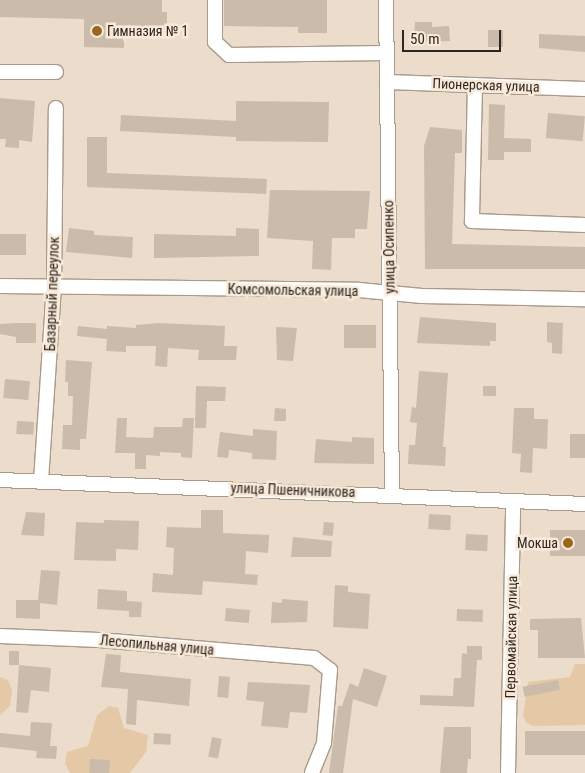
<!DOCTYPE html>
<html>
<head>
<meta charset="utf-8">
<style>
  body { margin:0 }
  #map { position:relative; width:585px; height:773px; overflow:hidden; background:#ebdccb; font-family:"Roboto Condensed",sans-serif }
  div>[style] { position:absolute }
  [style*='--x'] { left:calc(var(--x)*1px); top:calc(var(--y)*1px); width:calc(var(--w)*1px); rotate:calc(var(--a)*1deg) }
  .green>* { inset:0; background:#e5c9a7 }
  .building>* { inset:0; background:#cabbaa; transform-origin:0 0 }
  .roads { filter:drop-shadow(1px 0 #a99a8a) drop-shadow(-1px 0 #a99a8a) drop-shadow(0 1px #a99a8a) drop-shadow(0 -1px #a99a8a) }
  .minor>* { height:14px; margin:-7px; padding:0 7px; transform-origin:7px; border-radius:7px; background:#fff }
  .dots>* { width:14px; height:14px; translate:-50% -50%; box-sizing:border-box; border:2px solid #f9e9d8; border-radius:50% }
  span { translate:-50% -50%; white-space:nowrap; text-align:center; line-height:1.15; -webkit-text-stroke:5px #f9e9d8; paint-order:stroke }
  .poi-label { font-size:14px; color:#2d2721 }
  .left { translate:0 -50%; text-align:left }
  .right { translate:-100% -50%; text-align:right }
  .street-label { font-size:14px; color:#2d2721 }
  .scale { position:absolute; left:402px; top:30px; width:99px; height:22px; box-sizing:border-box; border:2px solid #2d2721; border-top:0; padding-left:6px; font-size:15px; line-height:18px; white-space:nowrap; color:#2d2721; -webkit-text-stroke:4px #f9e9d8; paint-order:stroke }
</style>
</head>
<body>
<div id="map">
  <div class="green">
    <i style="clip-path:polygon(575px 664px,585px 664px,585px 725px,533px 726px,527px 723px,523px 717px,528px 682px,570px 677px)"></i>
    <i style="clip-path:polygon(0 677px,8px 680px,12px 690px,10px 706px,0 715px)"></i>
    <i style="clip-path:polygon(109px 706px,118px 708px,124px 728px,148px 735px,146px 752px,130px 773px,70px 773px,65px 763px,67px 752px,88px 746px,97px 715px)"></i>
  </div>
  <div class="building">
    <i style="clip-path:polygon(0 0,162px 0,162px 12px,167px 12px,167px 32px,124px 31px,124px 48px,84px 47px,84px 19px,0 17px)"></i>
    <i style="clip-path:polygon(224px 0,327px 0,327px 33px,298px 33px,298px 27px,224px 26px)"></i>
    <i style="clip-path:polygon(415px 22px,432px 22px,432px 27px,449px 26px,450px 41px,414px 42px)"></i>
    <i style="left:488px;top:30px;width:15px;height:17px"></i>
    <i style="clip-path:polygon(539px 34px,585px 36px,585px 52px,539px 48px)"></i>
    <i style="clip-path:polygon(0 98px,35px 101px,32px 142px,19px 140px,19px 148px,5px 147px,6px 139px,0 139px)"></i>
    <i style="clip-path:polygon(236px 101px,329px 102px,328px 142px,236px 141px,236px 137px,120px 131px,121px 115px,236px 121px)"></i>
    <i style="clip-path:polygon(489px 104px,505px 105px,504px 138px,531px 139px,531px 152px,504px 152px,504px 160px,488px 160px)"></i>
    <i style="left:548px;top:113px;width:37px;height:25px;rotate:5deg"></i>
    <i style="clip-path:polygon(430px 127px,462px 130px,462px 153px,455px 153px,452px 244px,585px 247px,585px 269px,425px 269px,424px 146px)"></i>
    <i style="clip-path:polygon(87px 137px,107px 137px,107px 173px,267px 179px,266px 194px,87px 187px)"></i>
    <i style="clip-path:polygon(270px 190px,370px 191px,367px 229px,355px 229px,355px 238px,332px 238px,331px 270px,312px 269px,313px 241px,267px 238px)"></i>
    <i style="clip-path:polygon(69px 228px,94px 231px,94px 235px,133px 237px,132px 258px,66px 252px)"></i>
    <i style="clip-path:polygon(236px 228px,259px 229px,259px 256px,154px 258px,154px 234px,236px 236px)"></i>
    <i style="left:0;top:234px;width:26px;height:21px"></i>
    <i style="clip-path:polygon(420px 317px,496px 323px,496px 341px,490px 341px,490px 346px,417px 343px)"></i>
    <i style="clip-path:polygon(547px 322px,563px 323px,562px 354px,552px 353px,552px 343px,547px 342px)"></i>
    <i style="clip-path:polygon(16px 323px,36px 323px,36px 343px,16px 343px,16px 337px,0 334px,0 324px)"></i>
    <i style="clip-path:polygon(158px 323px,225px 326px,224px 346px,237px 346px,236px 360px,198px 360px,199px 350px,168px 348px,167px 367px,155px 366px,156px 346px,126px 346px,126px 352px,106px 351px,107px 339px,77px 336px,78px 326px,107px 329px,107px 326px,136px 328px,136px 325px)"></i>
    <i style="left:344px;top:325px;width:32px;height:23px"></i>
    <i style="clip-path:polygon(276px 327px,297px 328px,293px 361px,277px 360px)"></i>
    <i style="clip-path:polygon(66px 360px,92px 362px,86px 439px,80px 439px,80px 450px,62px 449px,63px 425px,72px 425px,73px 396px,68px 396px,68px 382px,65px 382px)"></i>
    <i style="clip-path:polygon(419px 371px,448px 373px,443px 447px,446px 447px,445px 466px,408px 464px,409px 445px,415px 445px,417px 423px,410px 422px,412px 407px,416px 408px)"></i>
    <i style="left:5px;top:379px;width:25px;height:19px;rotate:5deg"></i>
    <i style="clip-path:polygon(196px 386px,226px 387px,225px 401px,207px 401px,206px 428px,195px 428px)"></i>
    <i style="left:483px;top:386px;width:13px;height:10px"></i>
    <i style="clip-path:polygon(275px 408px,286px 409px,286px 421px,274px 421px)"></i>
    <i style="clip-path:polygon(514px 408px,534px 408px,534px 419px,548px 419px,547px 449px,533px 448px,532px 473px,520px 472px,521px 454px,512px 453px)"></i>
    <i style="clip-path:polygon(117px 418px,127px 418px,126px 437px,153px 438px,154px 427px,182px 427px,183px 418px,194px 418px,192px 458px,181px 457px,181px 453px,160px 452px,160px 456px,146px 455px,146px 469px,135px 469px,135px 453px,115px 453px)"></i>
    <i style="left:17px;top:421px;width:17px;height:13px;rotate:3deg"></i>
    <i style="clip-path:polygon(253px 429px,277px 431px,276px 460px,252px 459px,252px 453px,229px 450px,228px 458px,217px 457px,220px 432px,253px 436px)"></i>
    <i style="left:570px;top:434px;width:15px;height:24px"></i>
    <i style="clip-path:polygon(352px 437px,374px 438px,374px 464px,314px 463px,316px 439px,352px 442px)"></i>
    <i style="clip-path:polygon(201px 510px,223px 510px,223px 533px,269px 535px,268px 553px,246px 551px,245px 574px,258px 575px,257px 585px,203px 581px,202px 595px,152px 592px,153px 573px,173px 575px,174px 548px,166px 547px,167px 527px,201px 528px)"></i>
    <i style="clip-path:polygon(26px 512px,45px 513px,44px 536px,21px 535px)"></i>
    <i style="left:429px;top:514px;width:22px;height:15px;rotate:3deg"></i>
    <i style="clip-path:polygon(104px 520px,139px 521px,138px 550px,116px 549px,116px 561px,74px 560px,76px 522px,104px 523px)"></i>
    <i style="left:324px;top:522px;width:10px;height:13px;rotate:6deg"></i>
    <i style="left:550px;top:530px;width:35px;height:26px"></i>
    <i style="left:466px;top:534px;width:22px;height:16px;rotate:3deg"></i>
    <i style="clip-path:polygon(293px 537px,332px 541px,331px 557px,291px 557px)"></i>
    <i style="clip-path:polygon(41px 570px,60px 571px,57px 605px,40px 603px,40px 619px,16px 618px,16px 600px,38px 600px)"></i>
    <i style="clip-path:polygon(335px 585px,348px 586px,348px 592px,370px 594px,368px 629px,333px 627px)"></i>
    <i style="clip-path:polygon(98px 589px,127px 591px,127px 601px,142px 602px,141px 617px,129px 617px,129px 611px,97px 609px)"></i>
    <i style="clip-path:polygon(282px 599px,308px 601px,307px 622px,271px 623px,272px 602px,282px 603px)"></i>
    <i style="left:226px;top:608px;width:24px;height:13px;rotate:5deg"></i>
    <i style="left:457px;top:609px;width:26px;height:12px;rotate:2deg"></i>
    <i style="clip-path:polygon(581px 618px,585px 658px,538px 658px,538px 630px,530px 630px,530px 619px)"></i>
    <i style="clip-path:polygon(467px 646px,482px 646px,482px 660px,477px 660px,474px 707px,420px 705px,420px 695px,453px 696px,454px 678px,461px 678px,462px 653px,467px 654px)"></i>
    <i style="left:9px;top:651px;width:10px;height:14px"></i>
    <i style="clip-path:polygon(106px 654px,121px 655px,120px 672px,191px 679px,189px 706px,137px 700px,136px 725px,126px 724px,128px 689px,101px 687px)"></i>
    <i style="clip-path:polygon(19px 665px,51px 668px,49px 692px,31px 690px,28px 713px,16px 712px)"></i>
    <i style="clip-path:polygon(364px 668px,387px 676px,377px 707px,353px 699px,343px 773px,329px 773px,338px 706px,342px 706px,350px 683px,358px 687px)"></i>
    <i style="left:219px;top:676px;width:11px;height:21px;rotate:5deg"></i>
    <i style="left:558px;top:680px;width:10px;height:36px;rotate:79deg"></i>
    <i style="clip-path:polygon(248px 682px,310px 685px,307px 713px,290px 712px,288px 728px,261px 726px,264px 702px,246px 700px)"></i>
    <i style="clip-path:polygon(31px 722px,52px 723px,50px 746px,57px 746px,56px 759px,36px 758px,37px 751px,0 747px,0 733px,30px 736px)"></i>
    <i style="clip-path:polygon(444px 727px,471px 727px,471px 759px,468px 759px,467px 773px,440px 773px)"></i>
    <i style="left:585px;top:731px;width:24px;height:60px;rotate:90deg"></i>
    <i style="left:154px;top:733px;width:17px;height:11px;rotate:3deg"></i>
    <i style="left:212px;top:737px;width:10px;height:20px;rotate:11deg"></i>
    <i style="left:90px;top:759px;width:20px;height:14px;rotate:3deg"></i>
  </div>
  <div class="roads">
    <div class="minor">
      <i style="--x:215;--y:0;--w:42;--a:90"></i>
      <i style="--x:215;--y:42;--w:19;--a:43"></i>
      <i style="--x:229;--y:55;--w:158;--a:-0.7"></i>
      <i style="--x:386;--y:0;--w:494;--a:89.3"></i>
      <i style="--x:0;--y:72;--w:56;--a:0"></i>
      <i style="--x:387;--y:82;--w:198;--a:2"></i>
      <i style="--x:475;--y:85;--w:136;--a:91.3"></i>
      <i style="--x:472;--y:221;--w:113;--a:2"></i>
      <i style="--x:0;--y:286;--w:359;--a:0.6"></i>
      <i style="--x:359;--y:290;--w:63;--a:5.4"></i>
      <i style="--x:422;--y:296;--w:163;--a:1.1"></i>
      <i style="--x:0;--y:480;--w:585;--a:2.35"></i>
      <i style="--x:41;--y:481;--w:194;--a:-86.2"></i>
      <i style="--x:54;--y:287;--w:179;--a:-89.4"></i>
      <i style="--x:0;--y:636;--w:99;--a:2.3"></i>
      <i style="--x:99;--y:640;--w:216;--a:4.8"></i>
      <i style="--x:314;--y:658;--w:20;--a:37"></i>
      <i style="--x:330;--y:670;--w:73;--a:94.7"></i>
      <i style="--x:324;--y:743;--w:32;--a:112"></i>
      <i style="--x:508;--y:773;--w:272;--a:-88.9"></i>
    </div>
  </div>
  <div class="dots">
    <i style="left:97px;top:31px;background:#9b671d"></i>
    <i style="left:568px;top:543px;background:#9b671d"></i>
  </div>
  <div class="poi-label">
    <span class="left" style="left:107px;top:31px">Гимназия № 1</span>
    <span class="right" style="left:558px;top:543px">Мокша</span>
  </div>
  <div class="street-label">
    <span style="left:486px;top:85px;rotate:2deg">Пионерская улица</span>
    <span style="left:389px;top:247px;rotate:-91deg">улица Осипенко</span>
    <span style="left:293px;top:290px;rotate:1deg">Комсомольская улица</span>
    <span style="left:52px;top:294px;rotate:-88deg">Базарный переулок</span>
    <span style="left:293px;top:490px;rotate:2deg">улица Пшеничникова</span>
    <span style="left:511px;top:637px;rotate:-89deg">Первомайская улица</span>
    <span style="left:157px;top:645px;rotate:5deg">Лесопильная улица</span>
  </div>
  <div class="scale">50 m</div>
</div>
</body>
</html>
